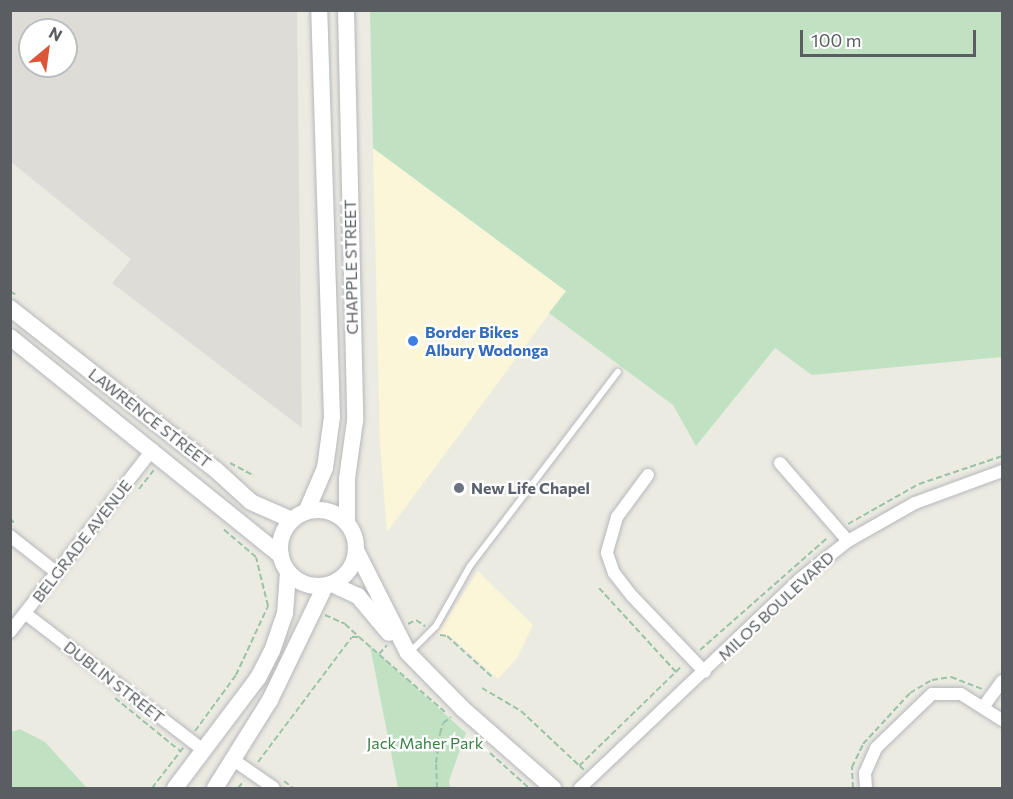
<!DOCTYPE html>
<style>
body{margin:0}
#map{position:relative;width:1013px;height:799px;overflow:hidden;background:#ecebe2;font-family:Commissioner,sans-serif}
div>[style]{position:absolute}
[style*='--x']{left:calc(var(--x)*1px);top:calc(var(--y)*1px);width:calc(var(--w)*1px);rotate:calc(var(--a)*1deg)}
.commercial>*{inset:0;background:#fbf6d8}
.industrial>*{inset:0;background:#dedcd6}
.green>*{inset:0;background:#c0e2c3}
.path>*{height:2px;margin-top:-1px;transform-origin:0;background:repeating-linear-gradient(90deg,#9ac2a9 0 6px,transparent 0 9px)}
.roads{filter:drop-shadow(0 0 2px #b5b7bc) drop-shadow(0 0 2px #b5b7bc)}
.lane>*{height:6px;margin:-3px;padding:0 3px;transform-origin:3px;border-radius:3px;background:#fff}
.street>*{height:12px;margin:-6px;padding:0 6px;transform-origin:6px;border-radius:6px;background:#fff}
.secondary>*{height:16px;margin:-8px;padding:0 8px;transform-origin:8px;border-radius:8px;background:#fff}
.secondary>.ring{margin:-8px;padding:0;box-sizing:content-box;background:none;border:16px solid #fff;border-radius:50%}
.dots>*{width:16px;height:16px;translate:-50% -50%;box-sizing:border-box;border:3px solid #fff;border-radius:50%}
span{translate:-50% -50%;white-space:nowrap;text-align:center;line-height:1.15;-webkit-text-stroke:4.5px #fff;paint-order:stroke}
.street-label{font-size:16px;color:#5a5d62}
.shop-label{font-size:16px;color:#366cbe;font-weight:700}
.left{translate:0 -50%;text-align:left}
.worship-label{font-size:16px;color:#5b616d;font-weight:700}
.park-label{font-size:16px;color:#3b8045}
.frame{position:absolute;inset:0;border:12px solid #5a5d62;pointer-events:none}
.north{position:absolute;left:18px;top:18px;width:60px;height:60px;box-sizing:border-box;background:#fff;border:2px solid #bdbec0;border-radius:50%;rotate:29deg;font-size:16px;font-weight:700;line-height:24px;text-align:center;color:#5a5d62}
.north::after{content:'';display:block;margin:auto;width:21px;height:27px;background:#db5539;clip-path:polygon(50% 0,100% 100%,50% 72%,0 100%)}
.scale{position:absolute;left:800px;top:30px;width:176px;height:27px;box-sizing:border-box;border:3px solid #5a5d62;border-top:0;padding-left:8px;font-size:18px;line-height:21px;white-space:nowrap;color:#5a5d62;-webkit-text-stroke:4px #fff;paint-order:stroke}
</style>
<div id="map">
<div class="commercial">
<i style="clip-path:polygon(373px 148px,566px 291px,387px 532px,380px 444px)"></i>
<i style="clip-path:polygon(478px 571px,533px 625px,517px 658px,498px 679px,449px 635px,446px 639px,438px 632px)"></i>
</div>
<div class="industrial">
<i style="clip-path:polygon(evenodd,10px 11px,297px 11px,302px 428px,112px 283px,131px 259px,11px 162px,10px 11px,30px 30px,66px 30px,66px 66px,30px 66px,30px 30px)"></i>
</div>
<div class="green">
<i style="clip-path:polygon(370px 11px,1002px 11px,1002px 357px,812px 375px,775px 348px,696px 446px,673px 405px,549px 313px,566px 291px,373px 148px)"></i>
<i style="clip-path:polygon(370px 646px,466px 733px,449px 781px,450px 788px,398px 788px)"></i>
<i style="clip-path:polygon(20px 729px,45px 742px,87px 788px,11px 788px,11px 732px)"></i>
</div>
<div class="path">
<i style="--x:10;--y:291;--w:7;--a:34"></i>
<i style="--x:230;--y:463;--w:27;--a:28"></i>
<i style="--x:139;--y:489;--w:24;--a:-52"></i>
<i style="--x:10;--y:518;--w:8;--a:50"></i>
<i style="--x:848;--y:524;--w:81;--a:-29.4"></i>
<i style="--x:919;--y:484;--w:88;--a:-18.6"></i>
<i style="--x:599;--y:588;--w:114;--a:47.5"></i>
<i style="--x:325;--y:615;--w:22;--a:24"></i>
<i style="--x:345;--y:624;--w:19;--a:43"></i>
<i style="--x:408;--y:624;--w:9;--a:-27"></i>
<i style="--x:416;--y:620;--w:11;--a:34"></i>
<i style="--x:440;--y:635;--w:7;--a:8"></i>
<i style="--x:447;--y:636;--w:61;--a:42.3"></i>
<i style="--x:700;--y:650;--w:171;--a:-41.4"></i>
<i style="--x:379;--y:654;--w:12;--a:-48"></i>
<i style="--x:482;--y:688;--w:45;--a:30.5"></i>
<i style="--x:521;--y:711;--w:86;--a:43.1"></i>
<i style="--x:115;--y:698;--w:84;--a:39.2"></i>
<i style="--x:195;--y:731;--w:69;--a:-53.8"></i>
<i style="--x:236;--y:675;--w:76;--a:-65.1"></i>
<i style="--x:268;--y:606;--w:50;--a:-103.8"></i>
<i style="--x:256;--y:557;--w:45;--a:-139.5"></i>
<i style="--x:490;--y:753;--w:52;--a:41.9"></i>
<i style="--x:258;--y:762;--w:156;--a:-53.1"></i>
<i style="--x:352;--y:637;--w:7;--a:0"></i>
<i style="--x:359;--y:637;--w:116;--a:41.1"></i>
<i style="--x:579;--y:766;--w:144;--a:-44.2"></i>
<i style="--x:284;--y:781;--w:11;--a:38"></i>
<i style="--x:152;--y:788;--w:51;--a:-52.2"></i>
<i style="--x:238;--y:788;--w:9;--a:-49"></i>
<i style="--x:239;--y:788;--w:8;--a:0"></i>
<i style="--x:437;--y:788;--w:25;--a:-92"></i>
<i style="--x:436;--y:763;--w:29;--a:-82"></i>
<i style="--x:440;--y:734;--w:11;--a:-75"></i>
<i style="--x:443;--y:723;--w:10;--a:-37"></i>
<i style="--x:853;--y:788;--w:21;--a:-93"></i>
<i style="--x:852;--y:767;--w:25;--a:-64"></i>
<i style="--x:863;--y:744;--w:69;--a:-47.3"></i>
<i style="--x:910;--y:693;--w:26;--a:-31"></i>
<i style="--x:932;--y:680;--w:19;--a:-9"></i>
<i style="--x:951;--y:677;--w:33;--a:21"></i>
</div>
<div class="roads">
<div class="lane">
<i style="--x:409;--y:653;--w:38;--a:-45"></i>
<i style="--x:436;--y:626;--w:69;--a:-60.5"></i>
<i style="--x:470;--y:566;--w:244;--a:-52.7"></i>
</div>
<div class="street">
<i style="--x:780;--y:463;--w:103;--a:48.9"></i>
<i style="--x:648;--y:475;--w:52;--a:126.4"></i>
<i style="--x:617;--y:517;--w:37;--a:106"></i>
<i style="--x:607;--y:553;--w:21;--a:71"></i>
<i style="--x:614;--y:573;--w:29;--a:52"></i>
<i style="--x:632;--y:596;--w:105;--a:46.2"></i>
<i style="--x:10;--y:536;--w:60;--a:38.2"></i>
<i style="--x:26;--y:614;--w:223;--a:37.5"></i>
<i style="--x:10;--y:632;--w:232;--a:-52"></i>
<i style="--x:984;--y:706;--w:31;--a:-54"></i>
<i style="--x:235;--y:761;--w:47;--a:34.7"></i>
<i style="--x:580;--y:788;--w:303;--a:-43.5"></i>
<i style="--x:800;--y:579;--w:61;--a:-38.4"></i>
<i style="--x:848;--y:541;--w:77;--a:-29.6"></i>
<i style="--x:915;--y:503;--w:93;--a:-20.2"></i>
<i style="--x:866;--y:788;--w:15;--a:-94"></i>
<i style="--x:865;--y:773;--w:27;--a:-66"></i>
<i style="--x:876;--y:748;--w:78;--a:-44"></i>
<i style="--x:932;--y:694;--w:29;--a:0"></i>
<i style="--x:961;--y:694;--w:49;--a:32.4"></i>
</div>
<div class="secondary">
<i style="--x:346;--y:10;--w:411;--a:88.7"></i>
<i style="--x:355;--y:421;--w:59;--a:97.9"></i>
<i style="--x:347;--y:479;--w:44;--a:90"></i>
<i style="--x:10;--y:308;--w:262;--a:38.2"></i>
<i style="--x:216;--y:470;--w:47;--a:42.4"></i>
<i style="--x:251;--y:502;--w:45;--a:23.7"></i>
<i style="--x:10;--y:337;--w:348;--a:38.9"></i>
<i class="ring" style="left:280px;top:510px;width:60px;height:60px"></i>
<i style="--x:307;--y:510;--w:46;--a:-66.8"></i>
<i style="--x:325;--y:468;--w:51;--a:-82.2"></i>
<i style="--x:332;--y:417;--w:407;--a:-91.8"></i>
<i style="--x:357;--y:552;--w:113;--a:63.2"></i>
<i style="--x:408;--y:653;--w:78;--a:45.5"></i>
<i style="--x:463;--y:709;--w:120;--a:41.3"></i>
<i style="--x:332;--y:584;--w:29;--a:25"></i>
<i style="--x:358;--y:596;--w:48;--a:50"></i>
<i style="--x:175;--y:788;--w:138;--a:-53"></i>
<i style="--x:258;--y:678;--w:30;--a:-63"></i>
<i style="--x:272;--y:651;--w:39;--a:-71"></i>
<i style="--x:285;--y:614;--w:42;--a:-85.9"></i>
<i style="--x:215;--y:788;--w:104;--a:-58"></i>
<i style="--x:270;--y:700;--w:127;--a:-64.2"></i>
</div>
</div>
<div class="dots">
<i style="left:413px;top:341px;background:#3f7fe0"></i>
<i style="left:459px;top:488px;background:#6b7280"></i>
</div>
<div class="street-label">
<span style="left:351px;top:267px;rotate:-91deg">CHAPPLE STREET</span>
<span style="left:150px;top:418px;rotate:38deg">LAWRENCE STREET</span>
<span style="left:82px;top:541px;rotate:-52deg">BELGRADE AVENUE</span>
<span style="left:776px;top:606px;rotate:-43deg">MILOS BOULEVARD</span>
<span style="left:114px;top:682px;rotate:38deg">DUBLIN STREET</span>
</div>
<div class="shop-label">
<span class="left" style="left:425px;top:341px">Border Bikes<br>Albury Wodonga</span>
</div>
<div class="worship-label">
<span class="left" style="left:471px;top:488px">New Life Chapel</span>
</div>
<div class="park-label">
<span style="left:425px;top:743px">Jack Maher Park</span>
</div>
<div class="frame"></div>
<div class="north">N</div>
<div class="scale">100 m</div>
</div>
